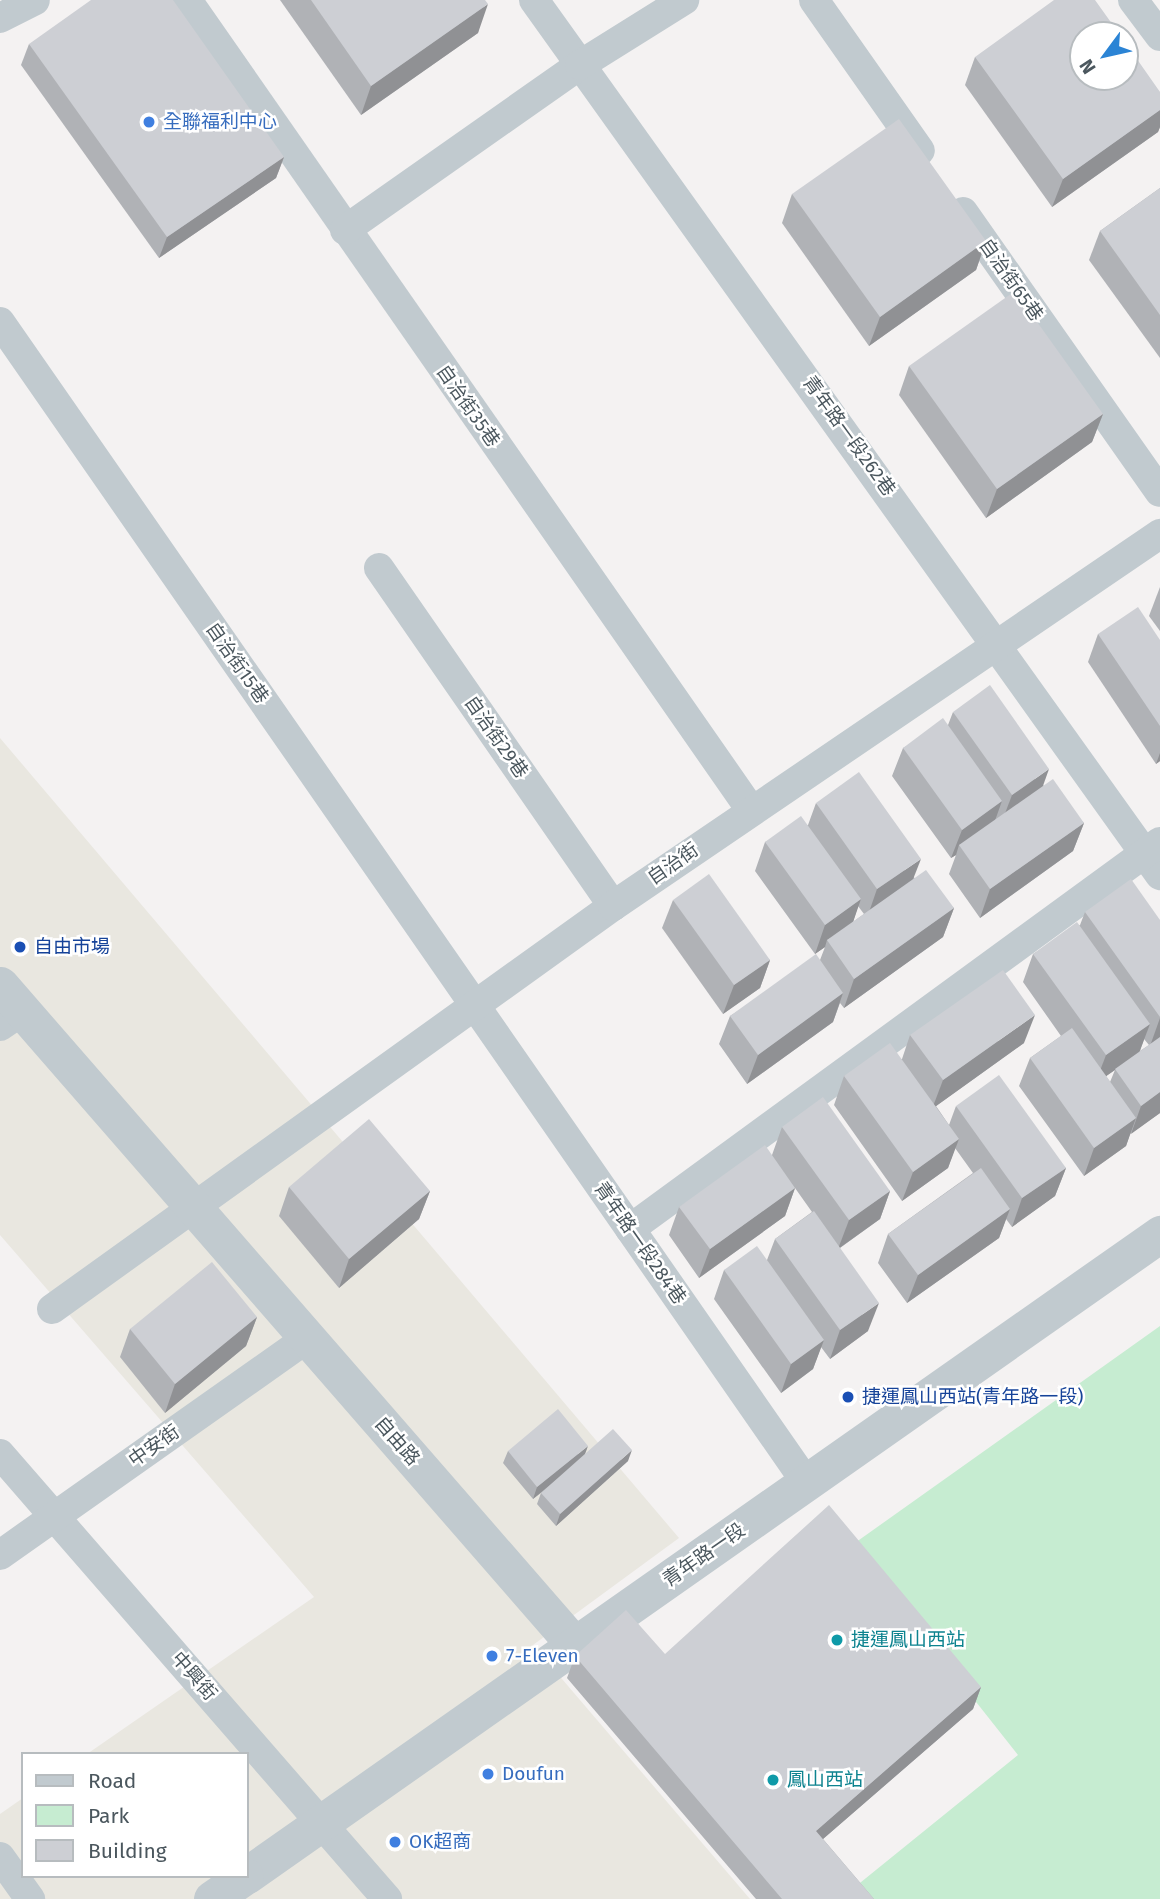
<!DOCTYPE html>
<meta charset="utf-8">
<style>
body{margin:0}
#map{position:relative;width:1160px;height:1899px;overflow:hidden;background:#f4f2f2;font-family:"Fira Sans","Noto Sans TC",sans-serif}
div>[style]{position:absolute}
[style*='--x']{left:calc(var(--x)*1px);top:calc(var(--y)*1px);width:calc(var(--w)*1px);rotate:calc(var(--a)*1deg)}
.commercial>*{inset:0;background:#e9e7e0}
.green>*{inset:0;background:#c6ecd1}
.minor>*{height:30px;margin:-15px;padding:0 15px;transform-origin:15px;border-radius:15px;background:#c1cacf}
.tertiary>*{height:37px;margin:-18.5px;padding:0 18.5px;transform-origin:18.5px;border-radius:18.5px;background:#c1cacf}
.wall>*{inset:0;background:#b0b2b6}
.shaded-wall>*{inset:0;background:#909194}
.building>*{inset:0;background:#cdcfd4}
.dots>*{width:19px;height:19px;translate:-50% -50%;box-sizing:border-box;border:4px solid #fff;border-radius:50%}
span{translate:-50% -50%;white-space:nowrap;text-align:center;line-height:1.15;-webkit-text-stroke:5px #fff;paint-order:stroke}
.shop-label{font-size:19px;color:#366cbe}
.left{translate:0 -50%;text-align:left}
.street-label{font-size:19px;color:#4b575e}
.transit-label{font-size:19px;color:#164399}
.culture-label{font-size:19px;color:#0d838f}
.legend{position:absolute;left:21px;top:1752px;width:228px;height:126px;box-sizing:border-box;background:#fff;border:2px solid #b7bcbf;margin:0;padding:9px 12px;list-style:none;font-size:21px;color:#4b575e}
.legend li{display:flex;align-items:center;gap:14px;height:35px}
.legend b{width:35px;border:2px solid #b7bcbf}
.north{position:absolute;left:1069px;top:21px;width:70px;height:70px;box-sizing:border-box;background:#fff;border:2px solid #b7bcbf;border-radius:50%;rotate:237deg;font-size:19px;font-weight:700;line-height:28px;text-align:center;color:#4b575e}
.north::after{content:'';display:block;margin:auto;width:24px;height:32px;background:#2b84d5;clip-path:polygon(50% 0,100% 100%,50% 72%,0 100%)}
</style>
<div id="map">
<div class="commercial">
<i style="clip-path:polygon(0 738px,679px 1538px,533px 1645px,750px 1899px,0 1899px,0 1814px,23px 1798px,23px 1876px,247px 1876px,247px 1754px,87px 1754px,314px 1597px,0 1235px)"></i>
</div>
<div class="green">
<i style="clip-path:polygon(1160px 1326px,1160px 1899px,857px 1899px,850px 1891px,1018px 1755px,852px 1545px)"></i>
</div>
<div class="minor">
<i style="--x:187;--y:0;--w:987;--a:55.15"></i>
<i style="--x:534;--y:0;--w:1076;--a:54.42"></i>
<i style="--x:814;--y:0;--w:184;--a:54.9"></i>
<i style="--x:1133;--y:0;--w:45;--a:53.1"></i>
<i style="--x:0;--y:18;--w:39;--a:-27"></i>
<i style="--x:963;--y:212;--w:342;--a:54.9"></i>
<i style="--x:345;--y:230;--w:287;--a:-35.1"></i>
<i style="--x:580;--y:65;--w:123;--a:-32"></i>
<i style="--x:0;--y:322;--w:1413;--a:55.21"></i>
<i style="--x:379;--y:568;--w:411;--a:55.3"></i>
<i style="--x:0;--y:1026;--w:27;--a:-34"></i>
<i style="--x:630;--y:1229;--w:656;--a:-36.14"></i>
<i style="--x:52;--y:1309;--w:691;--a:-35.69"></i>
<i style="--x:613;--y:906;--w:662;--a:-34.22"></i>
<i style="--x:0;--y:1454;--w:590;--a:48.99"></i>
<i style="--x:0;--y:1555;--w:378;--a:-35.2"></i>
<i style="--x:0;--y:1857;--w:52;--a:54.5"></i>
</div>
<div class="tertiary">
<i style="--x:0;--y:985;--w:933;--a:48.95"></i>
<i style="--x:247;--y:1875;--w:1116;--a:-35.07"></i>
<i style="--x:212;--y:1899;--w:40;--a:-34.9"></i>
</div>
<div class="wall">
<i style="clip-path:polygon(280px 0,485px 0,478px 33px,361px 115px)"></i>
<i style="clip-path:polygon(29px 44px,284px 157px,276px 178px,159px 258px,21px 65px)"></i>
<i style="clip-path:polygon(975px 57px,1160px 92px,1160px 127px,1158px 132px,1052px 207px,965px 85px)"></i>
<i style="clip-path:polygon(1160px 188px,1160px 358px,1089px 260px,1100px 231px)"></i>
<i style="clip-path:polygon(792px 194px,986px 241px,976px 270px,869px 346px,782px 223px)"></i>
<i style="clip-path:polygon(909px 366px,1103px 414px,1092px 442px,986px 518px,899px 395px)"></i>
<i style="clip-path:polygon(1160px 587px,1160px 631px,1149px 616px)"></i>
<i style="clip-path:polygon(1098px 634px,1160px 640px,1160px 761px,1156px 764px,1088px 662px)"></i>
<i style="clip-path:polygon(953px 712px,1043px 785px,1084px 823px,1073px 851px,980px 918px,949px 874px,956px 855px,951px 858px,892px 776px,903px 748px,948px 725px)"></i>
<i style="clip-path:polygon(evenodd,816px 803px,954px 908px,943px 937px,844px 1008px,840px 1003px,833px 1022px,747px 1084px,719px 1044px,730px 1016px,820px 960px,825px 947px,815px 954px,755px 871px,765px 842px,808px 825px,816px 803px,858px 906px,864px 914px,853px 922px,858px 906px)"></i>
<i style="clip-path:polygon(673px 900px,770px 960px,760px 988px,723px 1014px,662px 928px)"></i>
<i style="clip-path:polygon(evenodd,1085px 912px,1160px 920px,1160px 1113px,1130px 1134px,1126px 1146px,1084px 1176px,1019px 1086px,1030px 1058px,1061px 1036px,1023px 982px,1033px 954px,1080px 925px,1085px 912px,1144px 1039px,1149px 1045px,1140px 1051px,1144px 1039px,1085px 912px,1115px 1070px,1110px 1082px,1106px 1076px,1115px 1070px)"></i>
<i style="clip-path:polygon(910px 1035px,1024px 1043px,936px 1106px,949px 1125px,956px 1106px,1066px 1168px,1055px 1196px,1012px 1227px,1006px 1219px,999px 1238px,907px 1303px,878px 1263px,888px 1234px,973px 1173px,955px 1148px,948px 1168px,902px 1201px,834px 1105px,844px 1076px,902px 1059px)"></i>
<i style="clip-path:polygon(782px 1127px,890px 1191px,880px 1219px,840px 1248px,868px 1331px,830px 1359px,821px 1347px,813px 1369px,781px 1393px,714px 1299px,724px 1270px,767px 1260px,775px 1239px,812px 1212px,795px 1188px,785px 1216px,699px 1278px,669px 1235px,679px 1207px,772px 1155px)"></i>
<i style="clip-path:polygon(289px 1187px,430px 1191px,419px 1219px,339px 1288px,279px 1216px)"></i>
<i style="clip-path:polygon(257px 1317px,246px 1346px,165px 1413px,120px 1357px,130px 1329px)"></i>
<i style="clip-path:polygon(508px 1451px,585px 1454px,628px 1461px,556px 1526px,537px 1504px,541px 1493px,546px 1489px,533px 1499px,503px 1463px)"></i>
<i style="clip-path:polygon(665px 1654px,981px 1687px,973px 1709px,823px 1839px,874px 1899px,756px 1899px,567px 1678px,575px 1656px)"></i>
</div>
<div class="shaded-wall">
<i style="clip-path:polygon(488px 4px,478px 33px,361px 115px,371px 86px)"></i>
<i style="clip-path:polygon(1160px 110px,1160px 127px,1158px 132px,1052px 207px,1063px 179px)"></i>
<i style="clip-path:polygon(284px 157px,276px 178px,159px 258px,167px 237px)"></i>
<i style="clip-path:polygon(986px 241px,976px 270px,869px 346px,880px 317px)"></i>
<i style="clip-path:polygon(1103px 414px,1092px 442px,986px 518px,997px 489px)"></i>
<i style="clip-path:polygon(1160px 753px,1160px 761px,1156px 764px)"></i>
<i style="clip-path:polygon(1049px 769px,1039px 797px,1001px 824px,1012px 795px)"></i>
<i style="clip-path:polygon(1002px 801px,992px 829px,959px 845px,956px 855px,951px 858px,962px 830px)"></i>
<i style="clip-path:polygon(1084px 823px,1073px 851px,980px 918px,990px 889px)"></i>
<i style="clip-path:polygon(921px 859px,910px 887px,867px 918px,877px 889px)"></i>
<i style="clip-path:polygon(861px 899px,851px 928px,827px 940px,825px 947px,815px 954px,825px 925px)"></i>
<i style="clip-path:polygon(954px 908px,943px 937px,844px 1008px,854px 979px)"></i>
<i style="clip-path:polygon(770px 960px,760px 988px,723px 1014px,734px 985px)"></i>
<i style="clip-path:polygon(843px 993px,833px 1022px,747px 1084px,758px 1055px)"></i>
<i style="clip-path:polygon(1035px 1015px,1024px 1043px,932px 1109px,943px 1080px)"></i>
<i style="clip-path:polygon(1160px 1018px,1160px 1039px,1150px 1046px)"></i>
<i style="clip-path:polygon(1150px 1024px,1139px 1053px,1095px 1084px,1106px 1055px)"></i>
<i style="clip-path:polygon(1160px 1092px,1160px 1113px,1131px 1134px,1141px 1106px)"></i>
<i style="clip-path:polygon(1136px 1118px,1126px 1146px,1084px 1176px,1094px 1148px)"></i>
<i style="clip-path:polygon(959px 1139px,948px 1168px,902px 1201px,913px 1172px)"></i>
<i style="clip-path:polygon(1066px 1168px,1055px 1196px,1012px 1227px,1022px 1198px)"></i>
<i style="clip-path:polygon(795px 1188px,785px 1216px,699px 1278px,710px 1249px)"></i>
<i style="clip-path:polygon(430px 1191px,419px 1219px,339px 1288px,349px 1259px)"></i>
<i style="clip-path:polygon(890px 1191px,880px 1219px,838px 1249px,849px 1220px)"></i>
<i style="clip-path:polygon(1010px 1209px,999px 1238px,907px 1303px,918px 1275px)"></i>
<i style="clip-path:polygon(879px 1303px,868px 1331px,830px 1359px,840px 1330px)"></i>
<i style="clip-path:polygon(257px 1317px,246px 1346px,165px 1413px,175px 1384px)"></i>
<i style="clip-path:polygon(824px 1340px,813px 1369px,781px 1393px,791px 1364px)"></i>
<i style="clip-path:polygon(588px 1446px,584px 1457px,533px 1499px,537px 1487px)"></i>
<i style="clip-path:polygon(632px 1450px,628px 1461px,556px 1526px,560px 1514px)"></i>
<i style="clip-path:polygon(981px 1687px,973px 1709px,808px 1852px,816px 1831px)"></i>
</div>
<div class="building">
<i style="clip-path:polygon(91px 0,173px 0,284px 157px,167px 237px,29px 44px)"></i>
<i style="clip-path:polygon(311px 0,485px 0,488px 4px,371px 86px)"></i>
<i style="clip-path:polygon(1054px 0,1095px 0,1120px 35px,1083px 35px,1083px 77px,1125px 77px,1125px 42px,1160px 92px,1160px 110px,1063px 179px,975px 57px)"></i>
<i style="clip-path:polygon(899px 119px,986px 241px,880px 317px,792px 194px)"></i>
<i style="clip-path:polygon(1160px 188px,1160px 315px,1100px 231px)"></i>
<i style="clip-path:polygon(1015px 291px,1103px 414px,997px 489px,909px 366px)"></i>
<i style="clip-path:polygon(1138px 607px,1160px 640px,1160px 726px,1098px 634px)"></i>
<i style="clip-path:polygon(990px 685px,1049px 769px,1012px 795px,953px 712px)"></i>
<i style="clip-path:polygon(943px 718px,1002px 801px,962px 830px,903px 748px)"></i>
<i style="clip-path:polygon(859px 772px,921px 859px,877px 889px,816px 803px)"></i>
<i style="clip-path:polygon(1053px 779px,1084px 823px,990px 889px,959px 845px)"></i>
<i style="clip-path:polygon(801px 816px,861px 899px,825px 925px,765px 842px)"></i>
<i style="clip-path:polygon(926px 870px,954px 908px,854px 979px,827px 940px)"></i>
<i style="clip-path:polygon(709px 874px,770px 960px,734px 985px,673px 900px)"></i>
<i style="clip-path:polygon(1131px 879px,1160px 920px,1160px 1017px,1085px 912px)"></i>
<i style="clip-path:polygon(1077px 922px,1150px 1024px,1106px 1055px,1033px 954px)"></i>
<i style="clip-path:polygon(816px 954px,843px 993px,758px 1055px,730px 1016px)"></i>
<i style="clip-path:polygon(1003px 970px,1035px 1015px,943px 1080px,910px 1035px)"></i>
<i style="clip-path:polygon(1072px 1028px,1136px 1118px,1094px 1148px,1030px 1058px)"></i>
<i style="clip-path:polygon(1160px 1037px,1160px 1092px,1141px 1106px,1115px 1069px)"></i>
<i style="clip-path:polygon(890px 1043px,959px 1139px,913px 1172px,844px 1076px)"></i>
<i style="clip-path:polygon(999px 1075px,1066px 1168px,1022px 1198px,956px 1106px)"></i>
<i style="clip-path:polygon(823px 1097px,890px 1191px,849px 1220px,782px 1127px)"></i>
<i style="clip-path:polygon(369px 1119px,430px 1191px,349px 1259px,289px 1187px)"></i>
<i style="clip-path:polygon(765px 1145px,795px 1188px,710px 1249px,679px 1207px)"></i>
<i style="clip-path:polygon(981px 1168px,1010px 1209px,918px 1275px,888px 1234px)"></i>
<i style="clip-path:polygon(814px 1211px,879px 1303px,840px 1330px,775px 1239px)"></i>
<i style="clip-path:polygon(757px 1246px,824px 1340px,791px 1364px,724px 1270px)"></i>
<i style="clip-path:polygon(212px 1262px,257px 1317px,175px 1384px,130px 1329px)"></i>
<i style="clip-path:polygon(558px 1409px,588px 1446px,537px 1487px,508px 1451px)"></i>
<i style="clip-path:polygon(613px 1429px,632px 1450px,560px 1514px,541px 1493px)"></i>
<i style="clip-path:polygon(829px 1505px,981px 1687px,816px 1831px,874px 1899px,782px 1899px,575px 1656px,626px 1610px,665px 1654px)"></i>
</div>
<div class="dots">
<i style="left:149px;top:122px;background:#3f7fe0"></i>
<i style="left:20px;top:947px;background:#1a4fb4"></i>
<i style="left:848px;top:1397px;background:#1a4fb4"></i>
<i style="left:837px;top:1640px;background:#0f9aa8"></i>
<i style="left:492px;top:1656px;background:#3f7fe0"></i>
<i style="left:488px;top:1774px;background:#3f7fe0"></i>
<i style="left:773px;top:1780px;background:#0f9aa8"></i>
<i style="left:395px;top:1842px;background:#3f7fe0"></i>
</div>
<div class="shop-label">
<span class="left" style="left:163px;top:122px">全聯福利中心</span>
<span class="left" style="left:506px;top:1656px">7-Eleven</span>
<span class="left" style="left:502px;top:1774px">Doufun</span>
<span class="left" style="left:409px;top:1842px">OK超商</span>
</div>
<div class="street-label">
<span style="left:1011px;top:280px;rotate:55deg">自治街65巷</span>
<span style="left:468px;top:406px;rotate:55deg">自治街35巷</span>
<span style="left:849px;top:436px;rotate:54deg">青年路一段262巷</span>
<span style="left:237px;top:663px;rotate:55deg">自治街15巷</span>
<span style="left:496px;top:737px;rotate:55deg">自治街29巷</span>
<span style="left:673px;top:864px;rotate:-35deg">自治街</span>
<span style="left:640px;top:1243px;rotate:55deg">青年路一段284巷</span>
<span style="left:397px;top:1441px;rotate:49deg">自由路</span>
<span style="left:154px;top:1446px;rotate:-35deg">中安街</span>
<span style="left:704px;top:1555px;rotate:-35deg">青年路一段</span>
<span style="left:194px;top:1676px;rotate:49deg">中興街</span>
</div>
<div class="transit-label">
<span class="left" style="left:34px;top:947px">自由市場</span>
<span class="left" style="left:862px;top:1397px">捷運鳳山西站(青年路一段)</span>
</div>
<div class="culture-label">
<span class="left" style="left:851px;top:1640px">捷運鳳山西站</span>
<span class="left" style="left:787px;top:1780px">鳳山西站</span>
</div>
<ul class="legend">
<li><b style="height:9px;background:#c1cacf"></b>Road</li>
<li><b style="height:19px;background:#c6ecd1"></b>Park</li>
<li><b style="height:19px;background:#cdcfd4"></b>Building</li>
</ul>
<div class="north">N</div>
</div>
